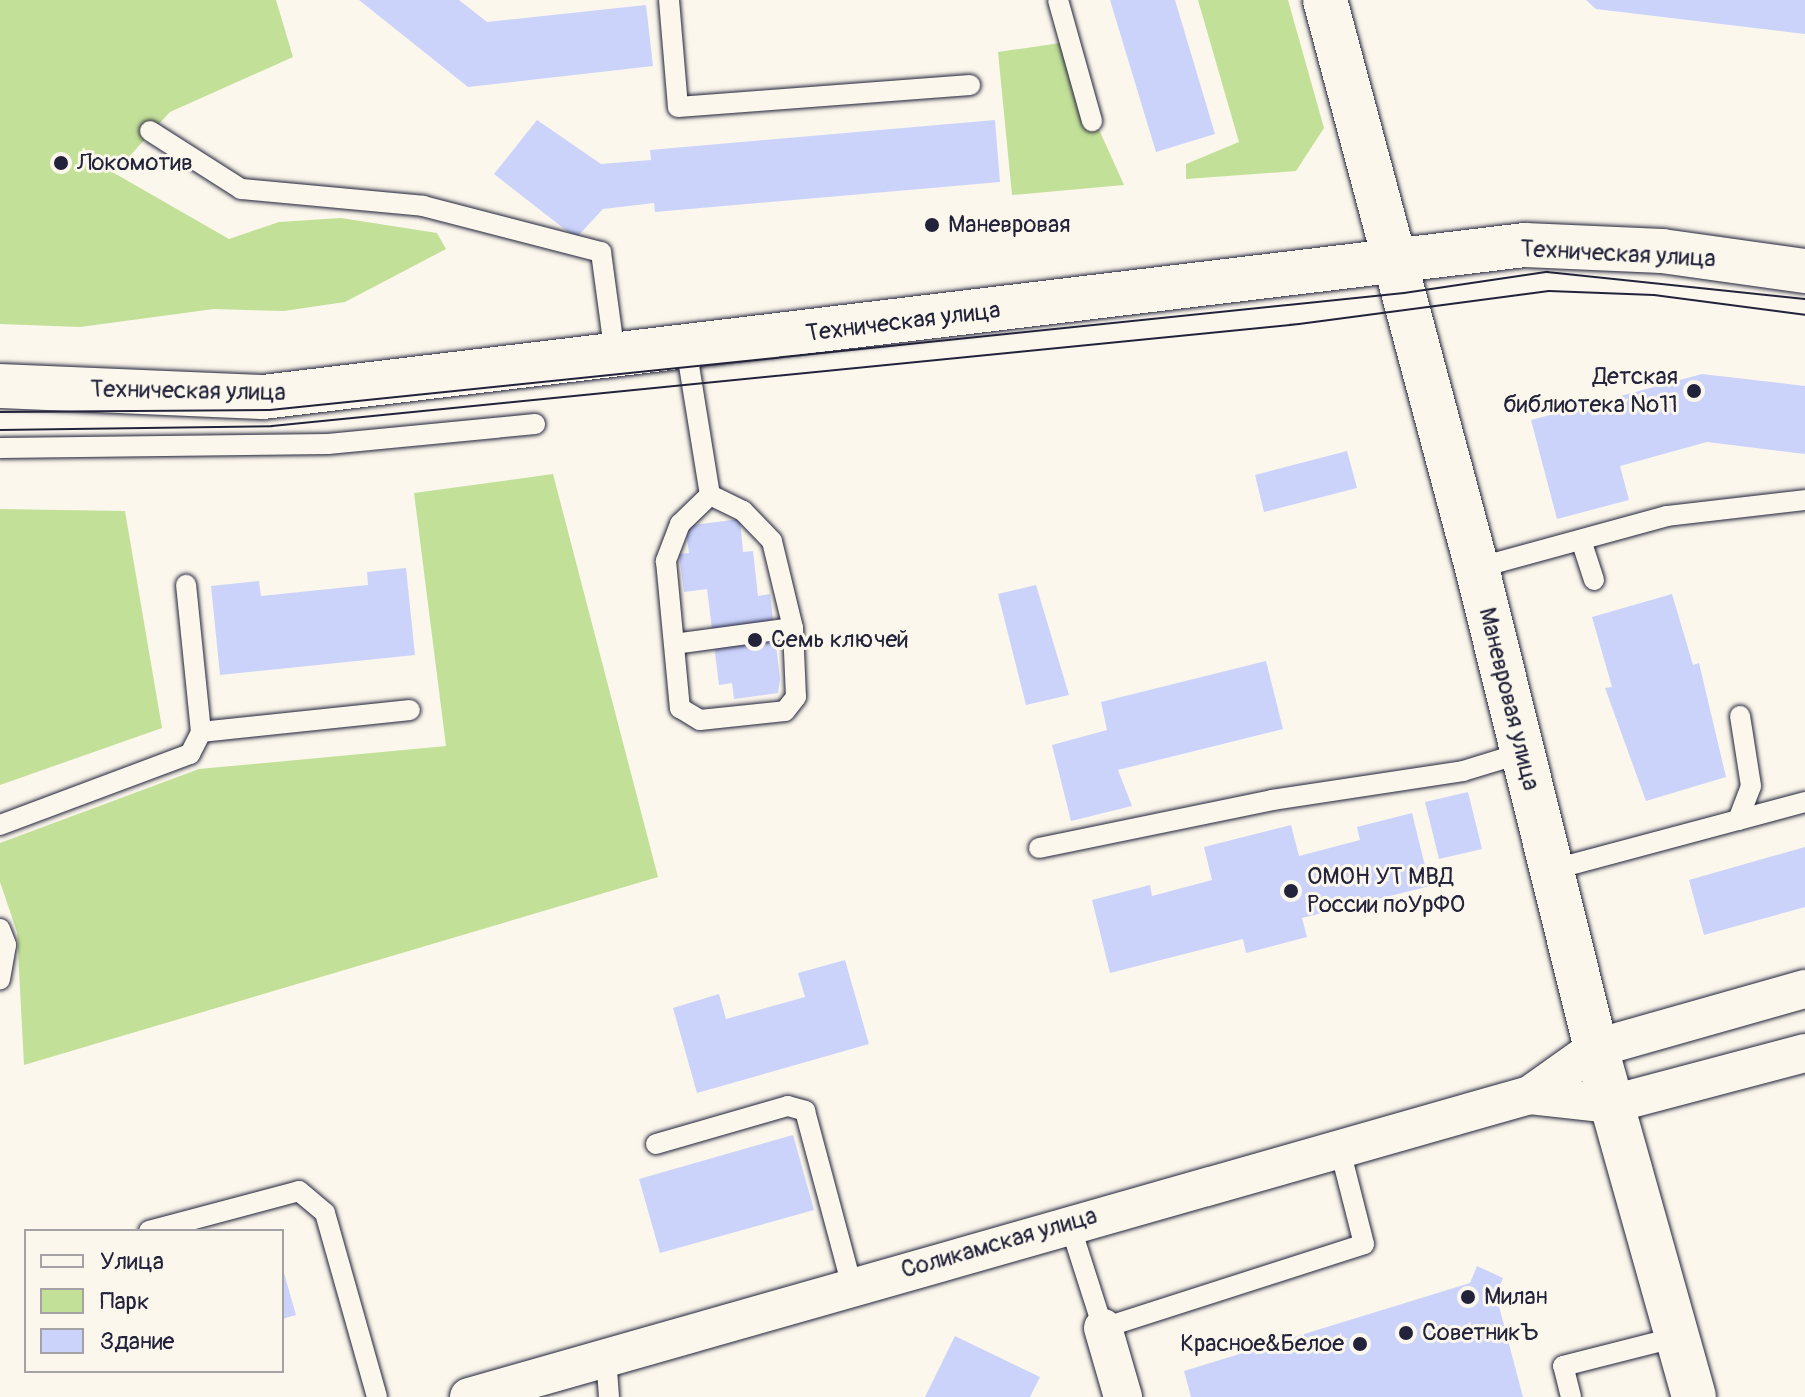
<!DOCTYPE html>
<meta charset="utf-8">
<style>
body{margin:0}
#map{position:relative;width:1805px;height:1397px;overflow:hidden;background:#fbf7ec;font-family:Pangolin,sans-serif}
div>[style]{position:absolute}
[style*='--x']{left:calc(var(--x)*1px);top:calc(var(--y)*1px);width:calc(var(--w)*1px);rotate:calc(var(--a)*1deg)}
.green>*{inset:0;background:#c3e098}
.building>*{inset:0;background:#cbd3fb}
.roads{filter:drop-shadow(0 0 2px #22223b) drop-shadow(0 0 2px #22223b)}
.service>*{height:20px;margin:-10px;padding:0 10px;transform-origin:10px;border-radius:10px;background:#fbf7ec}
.minor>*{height:38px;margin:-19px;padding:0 19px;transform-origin:19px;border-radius:19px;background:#fbf7ec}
.tertiary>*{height:44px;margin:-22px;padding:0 22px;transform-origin:22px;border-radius:22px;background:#fbf7ec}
.secondary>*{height:44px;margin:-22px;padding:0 22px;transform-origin:22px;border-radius:22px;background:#fbf7ec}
.tram>*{height:2px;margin:-1px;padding:0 1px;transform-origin:1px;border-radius:1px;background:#22223b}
.dots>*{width:22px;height:22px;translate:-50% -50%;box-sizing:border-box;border:4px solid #fbf7ec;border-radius:50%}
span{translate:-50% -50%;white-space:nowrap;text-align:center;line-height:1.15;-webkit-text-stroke:6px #fbf7ec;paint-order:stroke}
.poi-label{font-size:24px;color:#22223b}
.left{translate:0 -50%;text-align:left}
.right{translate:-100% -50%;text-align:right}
.street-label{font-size:24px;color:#22223b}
.legend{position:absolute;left:24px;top:1229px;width:260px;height:144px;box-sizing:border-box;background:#fbf7ec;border:2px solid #a4a2a5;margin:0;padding:10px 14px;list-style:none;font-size:24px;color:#22223b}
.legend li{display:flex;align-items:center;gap:16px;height:40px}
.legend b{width:40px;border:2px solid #a4a2a5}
</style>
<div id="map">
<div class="green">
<i style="clip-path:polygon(0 0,276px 0,293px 57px,170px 112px,114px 173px,229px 239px,279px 222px,341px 218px,437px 233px,446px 249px,345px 302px,284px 311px,214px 309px,80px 327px,0 324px)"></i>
<i style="clip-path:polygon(1198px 0,1288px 0,1324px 128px,1296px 171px,1186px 179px,1186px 164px,1239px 142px)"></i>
<i style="clip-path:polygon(1060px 43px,1124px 185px,1012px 195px,998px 52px)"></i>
<i style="clip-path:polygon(553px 474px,658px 877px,24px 1065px,17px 932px,0 882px,0 843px,199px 769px,446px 746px,414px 493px)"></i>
<i style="clip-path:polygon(0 509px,125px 511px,162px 728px,0 785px)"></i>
</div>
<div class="building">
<i style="clip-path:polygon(359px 0,459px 0,487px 22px,646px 5px,653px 66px,468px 87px)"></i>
<i style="clip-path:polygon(1110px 0,1175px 0,1215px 134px,1156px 152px)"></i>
<i style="clip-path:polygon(1586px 0,1805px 0,1805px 34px,1596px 9px)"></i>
<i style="clip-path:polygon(537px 120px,601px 164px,651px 160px,650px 150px,995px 120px,1000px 182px,655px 212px,654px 203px,603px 209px,576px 238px,494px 174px)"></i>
<i style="clip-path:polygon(1702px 374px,1805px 386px,1805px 454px,1707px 442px,1620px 466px,1629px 500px,1557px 519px,1531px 420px)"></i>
<i style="clip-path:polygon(1347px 451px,1357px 488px,1264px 512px,1255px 475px)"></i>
<i style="clip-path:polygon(740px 519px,743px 552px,753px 551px,758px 596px,770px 594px,780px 679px,778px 693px,734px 699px,732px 683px,719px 685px,707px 589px,684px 592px,679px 554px,689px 553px,685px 526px)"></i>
<i style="clip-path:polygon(406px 568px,415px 655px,220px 675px,211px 586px,259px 581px,261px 596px,368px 585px,367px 572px)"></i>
<i style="clip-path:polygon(1036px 585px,1069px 695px,1026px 705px,998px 594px)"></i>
<i style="clip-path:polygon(1672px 594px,1693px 665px,1699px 663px,1726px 777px,1646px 801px,1605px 688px,1612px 687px,1592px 617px)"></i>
<i style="clip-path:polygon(1266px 661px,1283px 729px,1118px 770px,1132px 806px,1071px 821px,1052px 745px,1107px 730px,1101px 702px)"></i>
<i style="clip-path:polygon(1468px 792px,1482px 849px,1439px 859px,1425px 802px)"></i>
<i style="clip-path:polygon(1412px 813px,1430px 886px,1302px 918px,1307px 937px,1246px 953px,1243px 939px,1110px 973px,1092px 900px,1150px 885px,1152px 896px,1212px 880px,1204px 847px,1291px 825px,1299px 856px,1360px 840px,1357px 827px)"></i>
<i style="clip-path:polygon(1805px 847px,1805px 907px,1704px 935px,1689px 880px)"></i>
<i style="clip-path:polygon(845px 960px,869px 1044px,697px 1093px,673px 1008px,719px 994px,726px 1019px,805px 997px,798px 973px)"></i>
<i style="clip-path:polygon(793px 1135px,814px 1210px,660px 1253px,639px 1179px)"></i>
<i style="clip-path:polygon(282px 1266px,296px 1315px,282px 1319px)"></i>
<i style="clip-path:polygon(1477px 1266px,1503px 1278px,1496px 1295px,1523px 1397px,1191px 1397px,1184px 1371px,1470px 1283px)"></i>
<i style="clip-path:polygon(955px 1336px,1040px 1377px,1030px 1397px,925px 1397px)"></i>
</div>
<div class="roads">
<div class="service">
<i style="--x:669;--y:0;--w:107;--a:85.2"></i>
<i style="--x:678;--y:107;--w:293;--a:-4.3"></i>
<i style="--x:1058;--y:0;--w:126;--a:74.3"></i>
<i style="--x:150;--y:131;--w:108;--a:32.5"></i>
<i style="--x:241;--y:189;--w:183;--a:5.3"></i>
<i style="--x:423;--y:206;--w:184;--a:14.5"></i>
<i style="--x:601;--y:252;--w:105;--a:82.3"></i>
<i style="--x:686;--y:347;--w:150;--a:80.8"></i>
<i style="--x:710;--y:495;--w:42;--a:136"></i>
<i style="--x:680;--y:524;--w:40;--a:111"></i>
<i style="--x:666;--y:561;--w:148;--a:84.6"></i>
<i style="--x:680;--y:708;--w:23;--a:31"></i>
<i style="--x:700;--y:720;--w:85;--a:-6"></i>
<i style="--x:785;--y:711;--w:18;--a:-52"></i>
<i style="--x:796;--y:697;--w:69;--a:-92.5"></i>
<i style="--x:793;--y:628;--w:89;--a:-103.6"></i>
<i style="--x:772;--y:541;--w:42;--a:-134"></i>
<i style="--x:743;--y:511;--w:37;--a:-154"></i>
<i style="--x:0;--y:448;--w:328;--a:-0.7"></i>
<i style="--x:328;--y:444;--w:208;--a:-5.5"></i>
<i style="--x:1581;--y:540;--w:42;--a:72"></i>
<i style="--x:1477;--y:568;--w:197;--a:-15.3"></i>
<i style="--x:1667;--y:516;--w:139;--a:-6.6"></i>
<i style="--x:674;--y:644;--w:120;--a:-7.7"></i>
<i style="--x:201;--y:732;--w:210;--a:-6"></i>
<i style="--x:1738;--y:820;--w:69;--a:-15"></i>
<i style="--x:0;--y:825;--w:203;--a:-20.5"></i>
<i style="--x:190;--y:754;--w:25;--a:-63"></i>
<i style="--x:201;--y:732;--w:148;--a:-95.8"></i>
<i style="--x:1039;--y:848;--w:238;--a:-11.6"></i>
<i style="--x:1272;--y:800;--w:193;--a:-8.6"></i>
<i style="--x:1463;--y:771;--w:62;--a:-17"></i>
<i style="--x:1551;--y:870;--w:194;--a:-15"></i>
<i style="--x:1738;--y:820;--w:36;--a:-69"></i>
<i style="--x:1751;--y:786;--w:71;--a:-98.9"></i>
<i style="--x:0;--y:929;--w:17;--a:69"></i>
<i style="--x:6;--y:945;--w:35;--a:100"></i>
<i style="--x:656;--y:1144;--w:137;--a:-16.1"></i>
<i style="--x:788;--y:1106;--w:18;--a:16"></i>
<i style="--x:805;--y:1111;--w:181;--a:75"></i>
<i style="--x:1069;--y:1222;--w:111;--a:72.2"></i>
<i style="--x:1103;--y:1328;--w:274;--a:-17.8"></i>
<i style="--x:1364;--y:1244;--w:97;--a:-104.3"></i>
<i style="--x:149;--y:1231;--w:155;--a:-14.9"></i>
<i style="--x:299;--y:1191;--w:34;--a:40"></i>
<i style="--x:325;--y:1213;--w:191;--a:74.2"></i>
<i style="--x:606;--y:1357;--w:40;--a:85.7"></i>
<i style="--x:1571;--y:1397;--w:32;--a:-104"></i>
<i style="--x:1563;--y:1366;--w:119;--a:-14.2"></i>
</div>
<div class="minor">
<i style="--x:1530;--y:1095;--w:82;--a:6.3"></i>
<i style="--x:1612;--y:1104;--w:200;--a:-14.8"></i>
<i style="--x:1103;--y:1328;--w:72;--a:73.8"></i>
<i style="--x:469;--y:1397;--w:1103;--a:-15.89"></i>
<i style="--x:1530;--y:1095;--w:81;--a:-35.5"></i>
<i style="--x:1596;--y:1048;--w:217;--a:-15.8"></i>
</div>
<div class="tertiary">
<i style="--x:1325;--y:0;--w:588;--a:75.02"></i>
<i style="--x:1477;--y:568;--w:495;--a:76.1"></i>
<i style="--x:1596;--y:1048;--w:362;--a:74.3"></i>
</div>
<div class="secondary">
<i style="--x:0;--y:386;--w:263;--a:2.4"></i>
<i style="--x:263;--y:397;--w:1271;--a:-6.87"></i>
<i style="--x:1525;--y:245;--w:137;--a:2.5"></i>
<i style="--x:1662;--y:251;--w:144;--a:8"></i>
</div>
</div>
<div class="tram">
<i style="--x:0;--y:412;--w:270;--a:-0.4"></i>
<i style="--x:270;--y:410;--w:1140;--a:-5.89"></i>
<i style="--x:1404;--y:293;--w:145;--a:-8.4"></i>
<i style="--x:1547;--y:272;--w:259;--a:6"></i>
<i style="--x:0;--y:430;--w:272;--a:-0.8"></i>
<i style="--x:272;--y:426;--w:1032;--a:-5.67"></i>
<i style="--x:1299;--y:324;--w:252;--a:-7.5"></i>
<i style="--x:1549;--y:291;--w:105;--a:2.2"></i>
<i style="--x:1654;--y:295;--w:152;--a:7.5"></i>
</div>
<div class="dots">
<i style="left:61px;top:163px;background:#22223b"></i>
<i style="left:932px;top:225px;background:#22223b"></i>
<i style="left:1694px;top:391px;background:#22223b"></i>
<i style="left:755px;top:640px;background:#22223b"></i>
<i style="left:1291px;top:891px;background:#22223b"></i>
<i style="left:1468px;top:1297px;background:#22223b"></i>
<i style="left:1406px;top:1333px;background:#22223b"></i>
<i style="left:1360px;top:1344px;background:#22223b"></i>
</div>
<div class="poi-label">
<span class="left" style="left:77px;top:163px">Локомотив</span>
<span class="left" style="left:948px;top:225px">Маневровая</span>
<span class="right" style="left:1678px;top:391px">Детская<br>библиотека №11</span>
<span class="left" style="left:771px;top:640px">Семь ключей</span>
<span class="left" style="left:1307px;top:891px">ОМОН УТ МВД<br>России поУрФО</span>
<span class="left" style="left:1484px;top:1297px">Милан</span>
<span class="left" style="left:1422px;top:1333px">СоветникЪ</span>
<span class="right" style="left:1344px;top:1344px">Красное&amp;Белое</span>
</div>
<div class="street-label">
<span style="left:1618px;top:254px;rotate:3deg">Техническая улица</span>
<span style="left:903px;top:322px;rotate:-7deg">Техническая улица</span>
<span style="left:188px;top:391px;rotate:1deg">Техническая улица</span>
<span style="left:1509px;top:699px;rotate:76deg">Маневровая улица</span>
<span style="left:999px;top:1243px;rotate:-16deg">Соликамская улица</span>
</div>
<ul class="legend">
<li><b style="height:10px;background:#fbf7ec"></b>Улица</li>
<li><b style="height:22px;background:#c3e098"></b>Парк</li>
<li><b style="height:22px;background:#cbd3fb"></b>Здание</li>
</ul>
</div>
